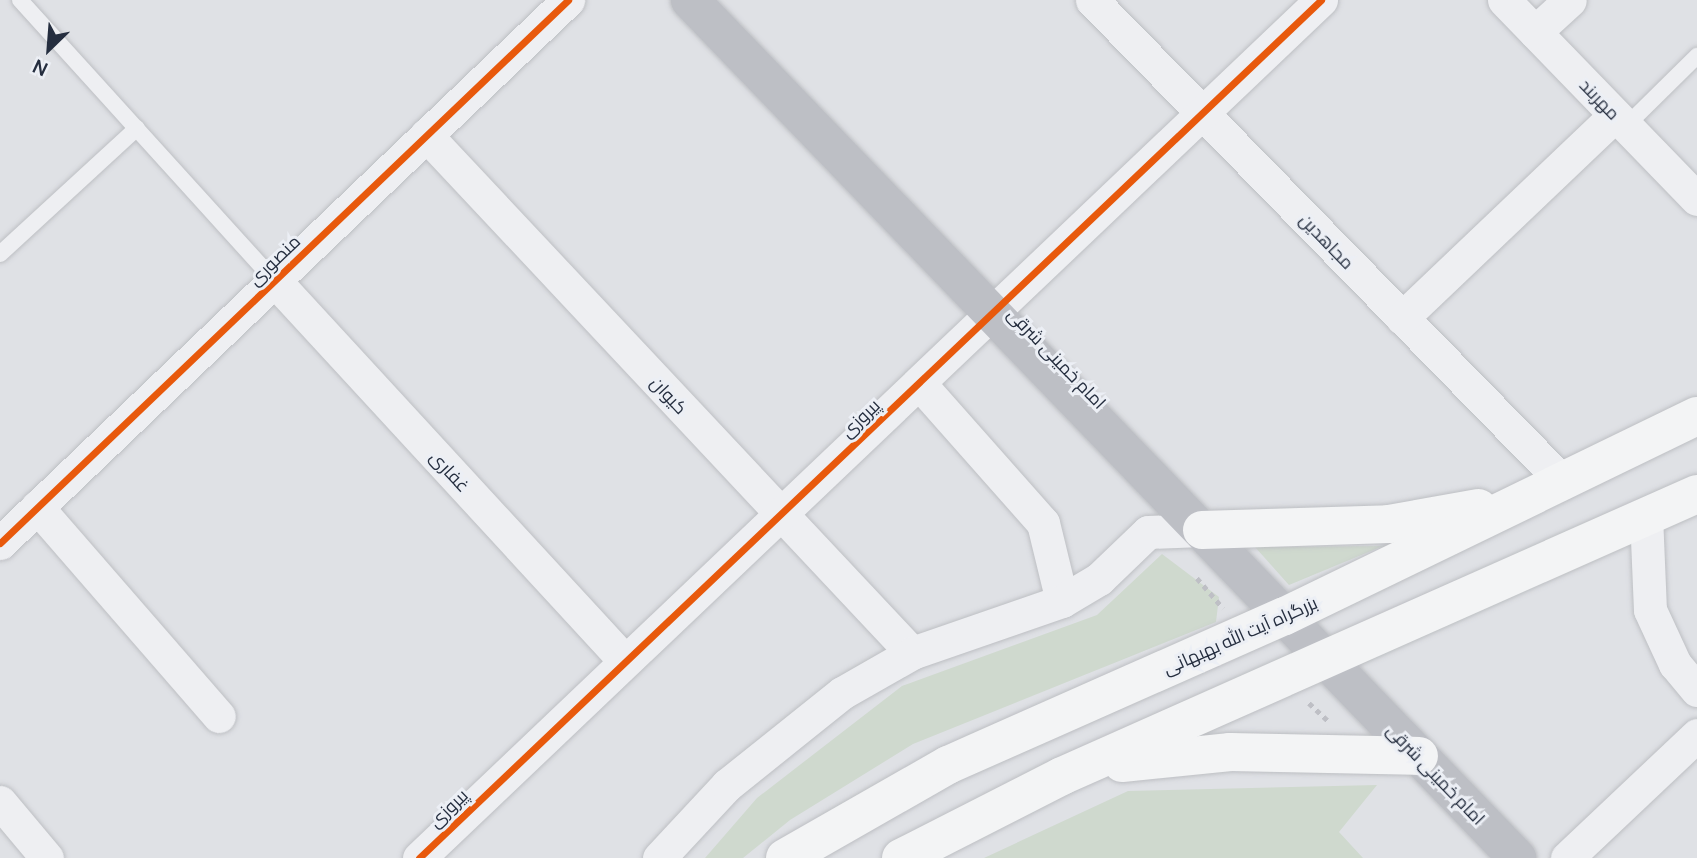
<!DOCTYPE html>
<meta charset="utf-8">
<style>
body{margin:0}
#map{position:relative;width:1697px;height:858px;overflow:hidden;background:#dfe1e5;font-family:Manrope,Cairo,sans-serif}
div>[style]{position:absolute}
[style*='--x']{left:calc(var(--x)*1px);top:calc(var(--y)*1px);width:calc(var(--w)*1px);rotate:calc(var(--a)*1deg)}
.green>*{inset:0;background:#cfd9ce}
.path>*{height:4.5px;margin-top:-2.25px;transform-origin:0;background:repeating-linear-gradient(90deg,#bebfc5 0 5px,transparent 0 10px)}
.roads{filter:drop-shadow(0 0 2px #bdbfc3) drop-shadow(0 0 2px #bdbfc3)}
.lane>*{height:16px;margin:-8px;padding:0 8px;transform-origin:8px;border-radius:8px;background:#eeeff2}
.street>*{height:33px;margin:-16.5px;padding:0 16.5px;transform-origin:16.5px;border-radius:16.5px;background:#eeeff2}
.secondary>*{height:38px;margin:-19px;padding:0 19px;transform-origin:19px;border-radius:19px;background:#bdbfc5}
.highway>*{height:38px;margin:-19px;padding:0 19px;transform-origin:19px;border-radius:19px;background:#f3f4f5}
.cycleway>*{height:7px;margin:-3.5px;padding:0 3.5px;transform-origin:3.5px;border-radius:3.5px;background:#e8590c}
span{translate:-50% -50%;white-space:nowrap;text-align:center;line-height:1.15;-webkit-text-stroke:6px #eceff5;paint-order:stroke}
.street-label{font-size:18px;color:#252e3f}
.north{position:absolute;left:14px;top:14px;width:70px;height:70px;-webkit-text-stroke:5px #eceff5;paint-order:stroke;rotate:205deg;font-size:19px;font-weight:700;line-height:28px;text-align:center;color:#252e3f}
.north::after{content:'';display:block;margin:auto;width:24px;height:32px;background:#252e3f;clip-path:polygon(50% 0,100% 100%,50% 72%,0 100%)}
</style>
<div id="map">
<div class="green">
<i style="clip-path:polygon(1383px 546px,1289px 585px,1255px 547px)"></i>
<i style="clip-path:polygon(1162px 554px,1219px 597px,1216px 622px,913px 744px,790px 820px,743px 858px,705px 858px,757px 798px,902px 686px,1097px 615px)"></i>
<i style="clip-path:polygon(1377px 785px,1339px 832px,1363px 858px,984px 858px,1128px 791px)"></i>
</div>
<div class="path">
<i style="--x:1197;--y:578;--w:40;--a:49"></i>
<i style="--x:1309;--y:703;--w:26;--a:43"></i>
</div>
<div class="roads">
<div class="lane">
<i style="--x:20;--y:0;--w:379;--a:47.8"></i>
<i style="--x:1626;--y:126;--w:100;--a:-44.6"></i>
<i style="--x:0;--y:254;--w:186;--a:-42.6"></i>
</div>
<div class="street">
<i style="--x:1092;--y:0;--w:673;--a:45.66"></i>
<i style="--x:1504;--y:0;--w:277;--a:45.9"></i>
<i style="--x:1535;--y:32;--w:47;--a:-42.4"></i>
<i style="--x:426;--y:135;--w:710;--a:46.83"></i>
<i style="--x:275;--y:281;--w:515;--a:47.36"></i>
<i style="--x:1402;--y:318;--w:294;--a:-43.6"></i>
<i style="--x:919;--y:383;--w:187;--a:48.5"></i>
<i style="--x:1043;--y:523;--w:80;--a:76.3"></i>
<i style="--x:37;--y:507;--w:277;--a:49"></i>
<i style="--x:1646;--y:515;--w:95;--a:87.6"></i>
<i style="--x:1650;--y:610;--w:60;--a:65.2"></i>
<i style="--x:1675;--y:664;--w:34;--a:50"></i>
<i style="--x:0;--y:543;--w:786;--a:-43.71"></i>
<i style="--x:0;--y:802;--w:73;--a:50"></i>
<i style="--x:419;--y:858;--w:1245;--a:-43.57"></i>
<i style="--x:659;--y:858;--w:100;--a:-47"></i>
<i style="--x:727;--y:785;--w:147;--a:-38.7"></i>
<i style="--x:842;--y:693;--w:81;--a:-29.7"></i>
<i style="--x:912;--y:653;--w:159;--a:-19.1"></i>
<i style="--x:1062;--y:601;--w:43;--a:-30.7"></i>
<i style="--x:1099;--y:579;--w:68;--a:-43.8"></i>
<i style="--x:1148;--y:532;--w:54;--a:-2.1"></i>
<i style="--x:1567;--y:858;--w:179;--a:-43.4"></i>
</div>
<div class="secondary">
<i style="--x:690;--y:0;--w:1192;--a:46.05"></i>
</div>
<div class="highway">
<i style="--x:1202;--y:530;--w:187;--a:-1.8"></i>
<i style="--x:1389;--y:524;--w:91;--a:-10.1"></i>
<i style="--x:1122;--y:763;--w:109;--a:-5.8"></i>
<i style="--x:1230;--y:752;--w:189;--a:1.2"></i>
<i style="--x:785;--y:858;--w:188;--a:-29.7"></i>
<i style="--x:948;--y:765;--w:368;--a:-23.9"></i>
<i style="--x:1285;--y:616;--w:458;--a:-25.9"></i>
<i style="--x:901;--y:858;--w:181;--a:-27"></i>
<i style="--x:1062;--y:776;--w:695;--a:-23.95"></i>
</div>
</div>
<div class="cycleway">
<i style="--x:0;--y:543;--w:786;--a:-43.71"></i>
<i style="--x:419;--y:858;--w:1245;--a:-43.57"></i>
</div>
<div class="street-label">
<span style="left:1600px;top:99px;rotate:46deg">مهربند</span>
<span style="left:1327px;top:241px;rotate:46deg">مجاهدین</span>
<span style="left:274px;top:260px;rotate:-44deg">منصوری</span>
<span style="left:1057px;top:358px;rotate:46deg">امام خمینی شرقی</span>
<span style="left:669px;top:395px;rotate:47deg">کیوان</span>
<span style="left:860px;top:418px;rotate:-44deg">پیروزی</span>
<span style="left:450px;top:471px;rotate:47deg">غفاری</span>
<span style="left:1240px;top:635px;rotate:-24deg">بزرگراه آیت الله بهبهانی</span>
<span style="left:1436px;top:774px;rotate:46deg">امام خمینی شرقی</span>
<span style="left:448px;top:808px;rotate:-44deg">پیروزی</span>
</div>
<div class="north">N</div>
</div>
